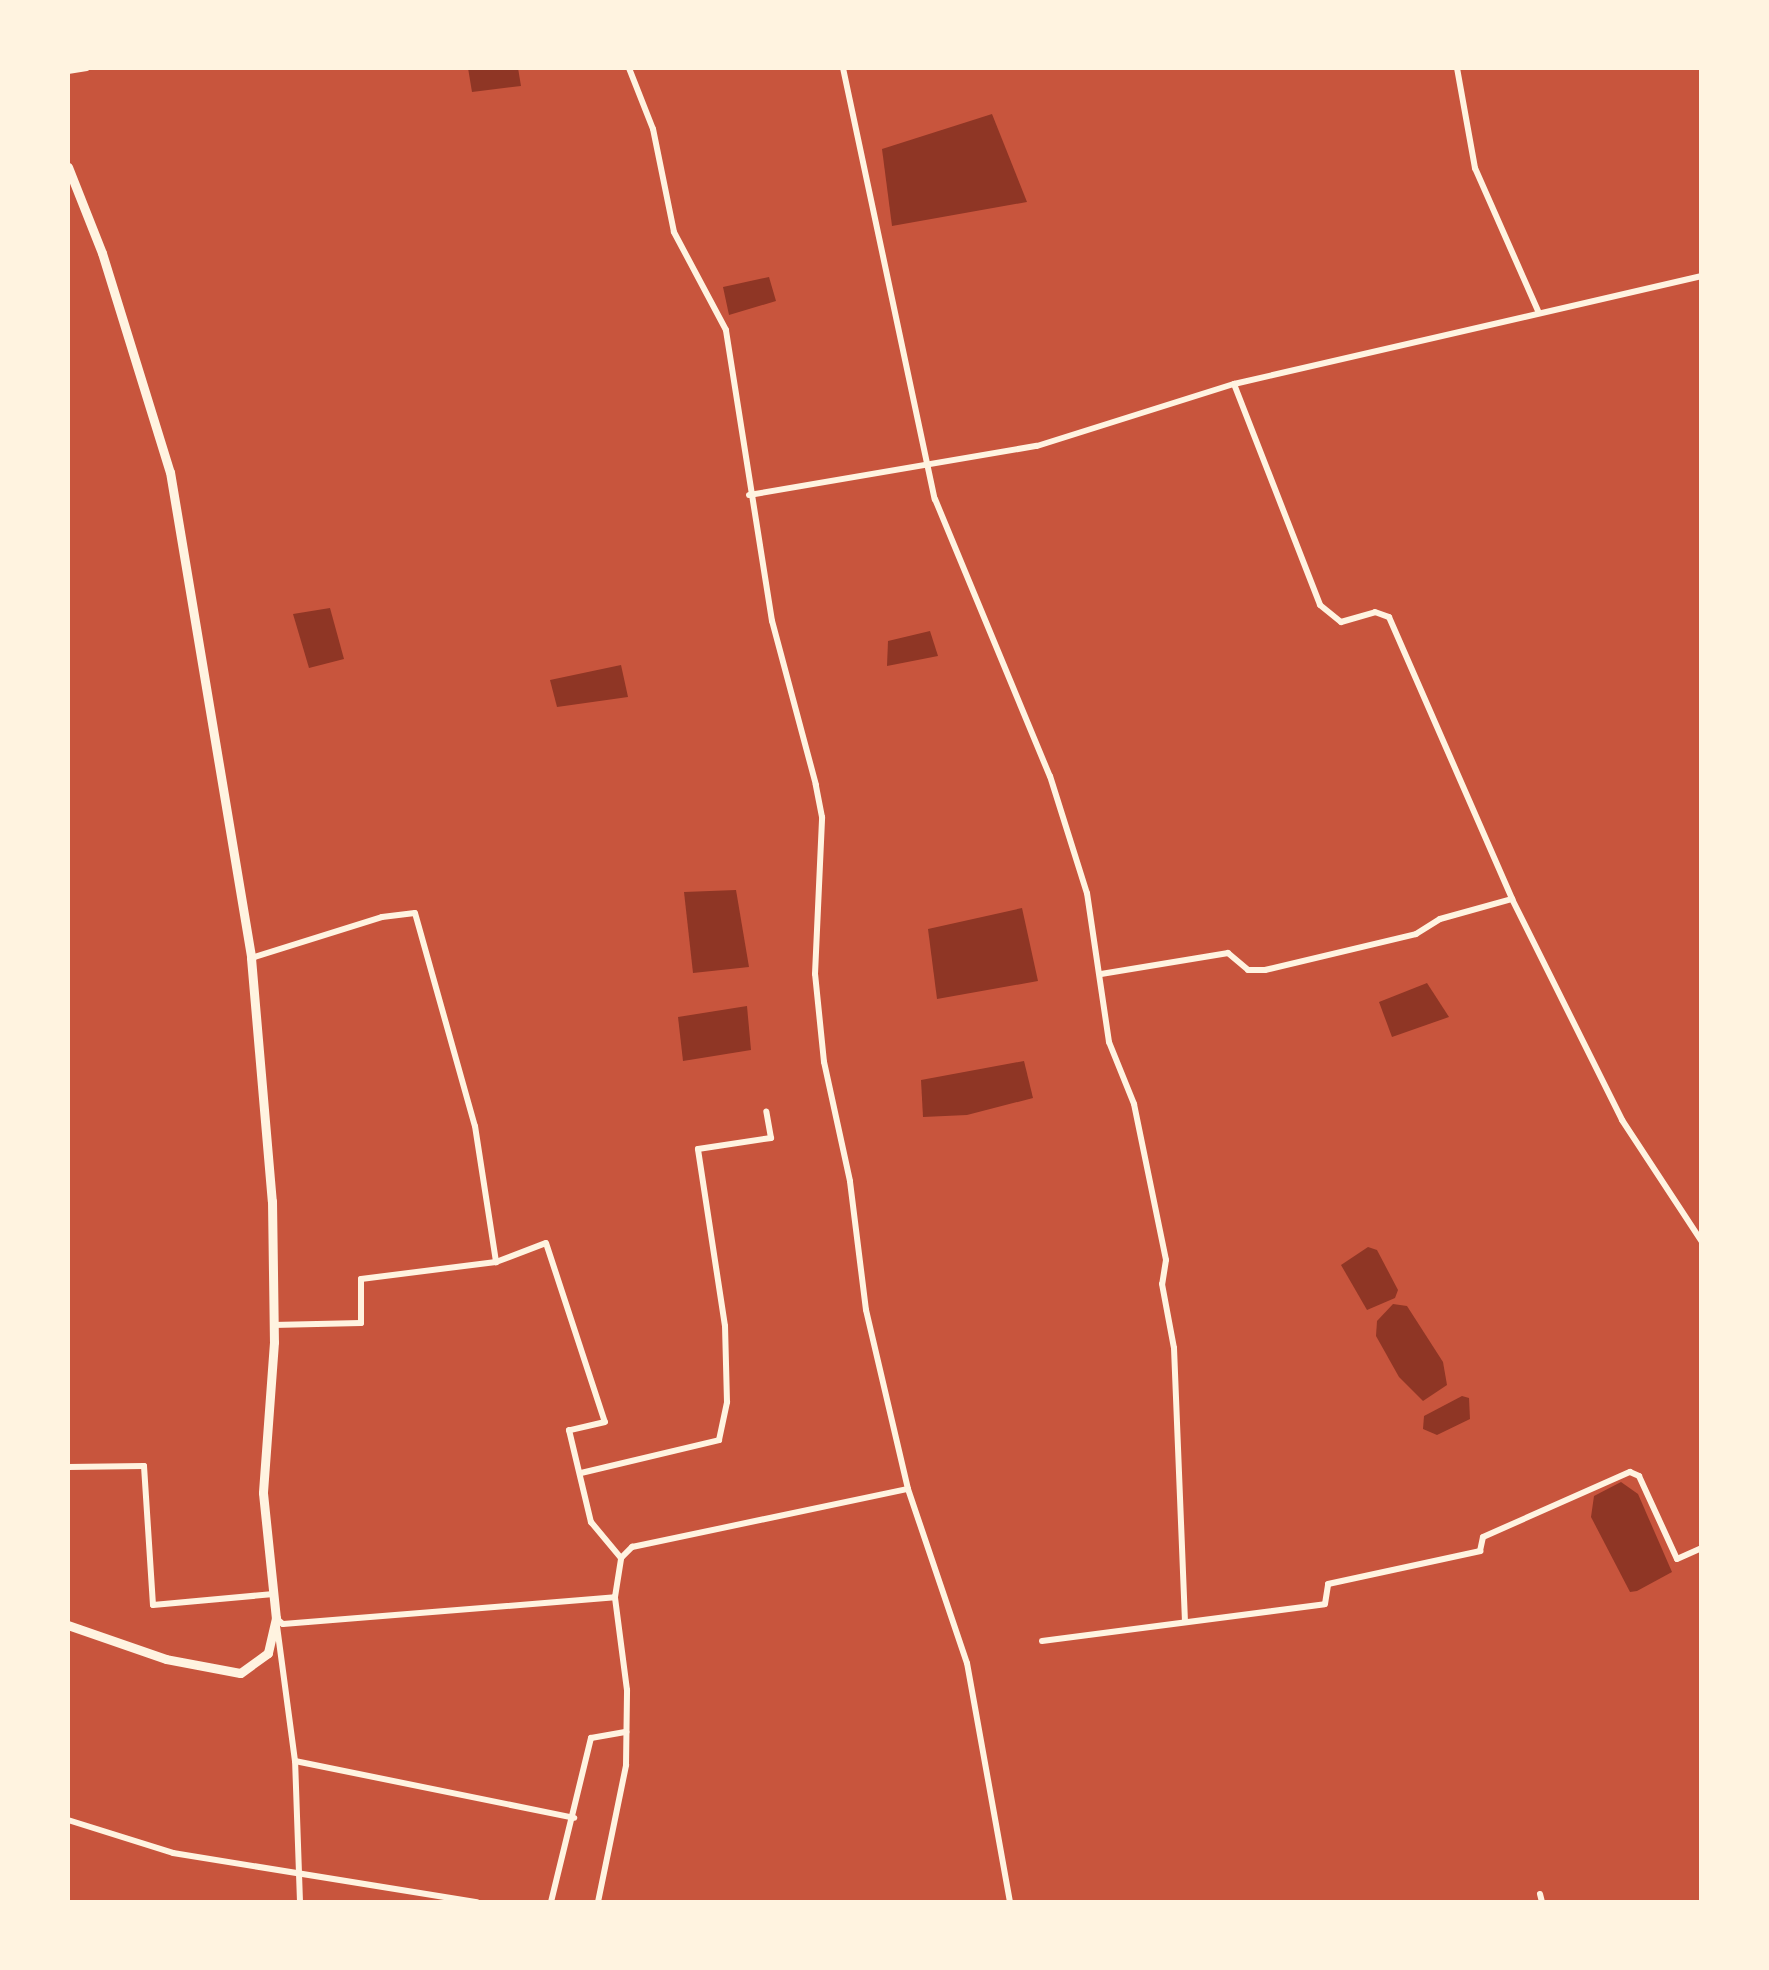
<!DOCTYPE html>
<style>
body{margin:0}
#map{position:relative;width:1769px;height:1970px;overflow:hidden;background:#c8553d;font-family:"DejaVu Sans",sans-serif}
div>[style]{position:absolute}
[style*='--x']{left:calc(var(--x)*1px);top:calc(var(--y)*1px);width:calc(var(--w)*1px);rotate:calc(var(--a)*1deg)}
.water>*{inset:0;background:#8f3625}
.minor>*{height:6px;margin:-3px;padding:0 3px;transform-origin:3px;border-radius:3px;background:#fff3e0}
.primary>*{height:9px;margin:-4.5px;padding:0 4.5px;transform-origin:4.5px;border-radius:4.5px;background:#fff3e0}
span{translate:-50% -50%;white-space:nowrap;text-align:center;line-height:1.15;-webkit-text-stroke:9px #fff3e0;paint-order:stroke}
.frame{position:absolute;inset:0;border:70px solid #fff3e0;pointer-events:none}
</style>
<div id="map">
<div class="water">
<i style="clip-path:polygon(468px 68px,518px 68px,521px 86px,472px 92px)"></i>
<i style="clip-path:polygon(992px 114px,1027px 202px,892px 226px,882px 149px)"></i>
<i style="clip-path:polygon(769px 277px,776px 301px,729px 315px,723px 287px)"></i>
<i style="clip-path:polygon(330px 608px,344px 659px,309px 668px,293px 614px)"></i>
<i style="clip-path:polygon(930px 631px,938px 656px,887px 666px,888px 641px)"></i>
<i style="clip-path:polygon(621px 665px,628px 697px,557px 707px,550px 680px)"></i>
<i style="clip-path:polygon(736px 890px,749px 967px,693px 973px,684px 892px)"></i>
<i style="clip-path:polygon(1022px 908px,1038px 981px,937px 999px,928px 929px)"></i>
<i style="clip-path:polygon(1427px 983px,1449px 1017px,1392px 1037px,1379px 1002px)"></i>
<i style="clip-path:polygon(747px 1006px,751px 1050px,683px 1061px,678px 1017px)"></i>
<i style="clip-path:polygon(1024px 1061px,1033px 1098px,967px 1115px,923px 1117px,921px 1080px)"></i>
<i style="clip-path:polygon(1368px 1247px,1377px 1250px,1398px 1290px,1395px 1298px,1367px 1310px,1341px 1265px)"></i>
<i style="clip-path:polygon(1393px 1304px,1407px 1306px,1443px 1362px,1447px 1385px,1423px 1401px,1399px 1377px,1376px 1336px,1377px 1321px)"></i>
<i style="clip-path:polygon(1462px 1396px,1469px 1398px,1470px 1419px,1437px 1435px,1423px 1429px,1424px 1416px)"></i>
<i style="clip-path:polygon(1621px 1482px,1638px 1494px,1672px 1572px,1637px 1591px,1630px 1592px,1591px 1517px,1594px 1496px)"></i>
</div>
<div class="minor">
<i style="--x:843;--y:68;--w:441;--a:78"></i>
<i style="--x:935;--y:499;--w:300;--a:67.5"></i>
<i style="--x:1050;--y:776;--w:123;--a:72.5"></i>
<i style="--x:1087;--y:893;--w:151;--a:81.6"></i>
<i style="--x:1109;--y:1042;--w:67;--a:68"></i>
<i style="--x:1134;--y:1104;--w:159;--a:78.4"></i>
<i style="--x:1166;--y:1260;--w:24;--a:99"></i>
<i style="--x:1162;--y:1284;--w:65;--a:79.4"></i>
<i style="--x:1174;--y:1348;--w:272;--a:87.7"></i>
<i style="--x:1457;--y:68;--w:102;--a:79.8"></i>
<i style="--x:1475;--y:168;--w:156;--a:66.2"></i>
<i style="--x:68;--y:71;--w:19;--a:-9"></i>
<i style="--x:1234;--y:384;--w:237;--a:68.7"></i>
<i style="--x:1320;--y:605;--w:27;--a:39"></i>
<i style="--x:1341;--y:622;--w:35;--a:-16"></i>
<i style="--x:1375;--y:612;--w:15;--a:20"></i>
<i style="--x:1389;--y:617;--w:308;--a:66.4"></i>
<i style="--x:1512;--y:899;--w:247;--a:63.5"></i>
<i style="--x:1622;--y:1120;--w:146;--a:56.7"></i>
<i style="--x:749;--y:495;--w:292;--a:-9.7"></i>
<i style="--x:1037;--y:446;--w:207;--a:-17.5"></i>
<i style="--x:1234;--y:384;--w:480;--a:-13"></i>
<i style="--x:251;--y:958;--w:137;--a:-17.4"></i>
<i style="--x:382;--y:917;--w:33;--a:-7"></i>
<i style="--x:415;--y:913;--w:221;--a:74.3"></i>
<i style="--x:475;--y:1126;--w:138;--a:81.2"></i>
<i style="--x:496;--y:1262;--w:53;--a:-20.8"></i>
<i style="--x:546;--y:1243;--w:188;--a:71.8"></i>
<i style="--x:605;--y:1422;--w:37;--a:167"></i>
<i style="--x:569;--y:1430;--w:95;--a:76.6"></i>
<i style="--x:591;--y:1522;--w:47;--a:50.2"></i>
<i style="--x:1101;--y:974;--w:129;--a:-9.4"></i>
<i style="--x:1228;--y:953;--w:26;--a:40"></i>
<i style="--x:1248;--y:970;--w:17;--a:0"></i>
<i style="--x:1265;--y:970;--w:155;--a:-13.4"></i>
<i style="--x:1416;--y:934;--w:28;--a:-32"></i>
<i style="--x:1440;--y:919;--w:75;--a:-15.5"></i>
<i style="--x:273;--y:1325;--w:88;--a:-1.3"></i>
<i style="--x:361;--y:1323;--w:44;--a:-90"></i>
<i style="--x:361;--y:1279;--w:136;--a:-7.2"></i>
<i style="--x:68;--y:1467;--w:76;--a:-0.8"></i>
<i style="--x:144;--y:1466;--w:139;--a:86.3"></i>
<i style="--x:153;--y:1605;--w:121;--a:-5.2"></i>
<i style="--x:581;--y:1473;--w:142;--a:-13.4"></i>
<i style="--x:719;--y:1440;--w:39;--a:-78"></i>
<i style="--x:727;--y:1402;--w:76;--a:-91.5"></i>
<i style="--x:725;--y:1326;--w:179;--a:-98.7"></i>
<i style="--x:698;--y:1149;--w:74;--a:-8.6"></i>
<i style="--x:771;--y:1138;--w:27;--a:-100"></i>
<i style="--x:908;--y:1489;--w:184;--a:71.3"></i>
<i style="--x:967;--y:1663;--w:243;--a:79.8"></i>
<i style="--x:1042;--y:1641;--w:285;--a:-7.4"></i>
<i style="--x:1325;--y:1604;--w:20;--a:-81"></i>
<i style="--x:1328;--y:1584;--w:156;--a:-12.2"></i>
<i style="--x:1480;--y:1551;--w:14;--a:-78"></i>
<i style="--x:1483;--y:1537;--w:161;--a:-23.9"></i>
<i style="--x:1630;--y:1472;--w:10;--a:24"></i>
<i style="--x:1639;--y:1476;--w:91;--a:65.4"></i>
<i style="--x:1677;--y:1559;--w:27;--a:-24"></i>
<i style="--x:295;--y:1761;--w:285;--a:11.5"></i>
<i style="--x:68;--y:1820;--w:110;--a:17.4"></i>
<i style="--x:173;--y:1853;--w:308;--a:9.2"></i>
<i style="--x:1540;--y:1894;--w:8;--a:76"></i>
<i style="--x:300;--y:1902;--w:141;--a:-92"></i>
<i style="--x:295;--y:1761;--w:144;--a:-97.6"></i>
<i style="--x:276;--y:1618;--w:9;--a:41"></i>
<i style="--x:283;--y:1624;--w:333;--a:-4.6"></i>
<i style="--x:615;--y:1597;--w:39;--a:-81"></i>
<i style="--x:621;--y:1558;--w:16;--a:-45"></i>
<i style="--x:632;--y:1547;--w:282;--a:-11.9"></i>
<i style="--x:908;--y:1489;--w:184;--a:-103.2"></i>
<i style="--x:866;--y:1310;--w:130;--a:-97.1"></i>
<i style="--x:850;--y:1181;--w:122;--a:-102.3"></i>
<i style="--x:824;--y:1062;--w:88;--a:-95.8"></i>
<i style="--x:815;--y:974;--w:157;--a:-87.4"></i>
<i style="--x:822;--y:817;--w:33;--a:-101"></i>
<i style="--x:816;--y:785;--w:170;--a:-105"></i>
<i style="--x:772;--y:621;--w:295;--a:-99"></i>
<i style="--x:726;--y:330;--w:111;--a:-118"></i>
<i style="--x:674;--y:232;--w:105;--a:-101.5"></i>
<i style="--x:653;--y:129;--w:66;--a:-111.5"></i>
<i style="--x:551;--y:1902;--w:169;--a:-76.3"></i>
<i style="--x:591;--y:1738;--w:36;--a:-10"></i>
<i style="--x:598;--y:1902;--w:140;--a:-78.4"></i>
<i style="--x:626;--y:1765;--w:75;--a:-89.2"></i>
<i style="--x:627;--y:1690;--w:94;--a:-97.4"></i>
</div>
<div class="primary">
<i style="--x:68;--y:167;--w:92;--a:68.4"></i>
<i style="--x:102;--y:253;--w:229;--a:72.8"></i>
<i style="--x:170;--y:472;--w:493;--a:80.5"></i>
<i style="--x:251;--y:958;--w:244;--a:85.1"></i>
<i style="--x:272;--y:1201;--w:141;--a:89.2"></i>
<i style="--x:274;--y:1342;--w:151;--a:94.2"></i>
<i style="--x:263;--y:1493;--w:126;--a:84.1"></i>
<i style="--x:276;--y:1618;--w:36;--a:103"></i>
<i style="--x:268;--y:1653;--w:34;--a:144"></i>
<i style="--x:240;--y:1673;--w:75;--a:-169.3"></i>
<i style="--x:166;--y:1659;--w:104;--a:-160.9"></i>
</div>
<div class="frame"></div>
</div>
